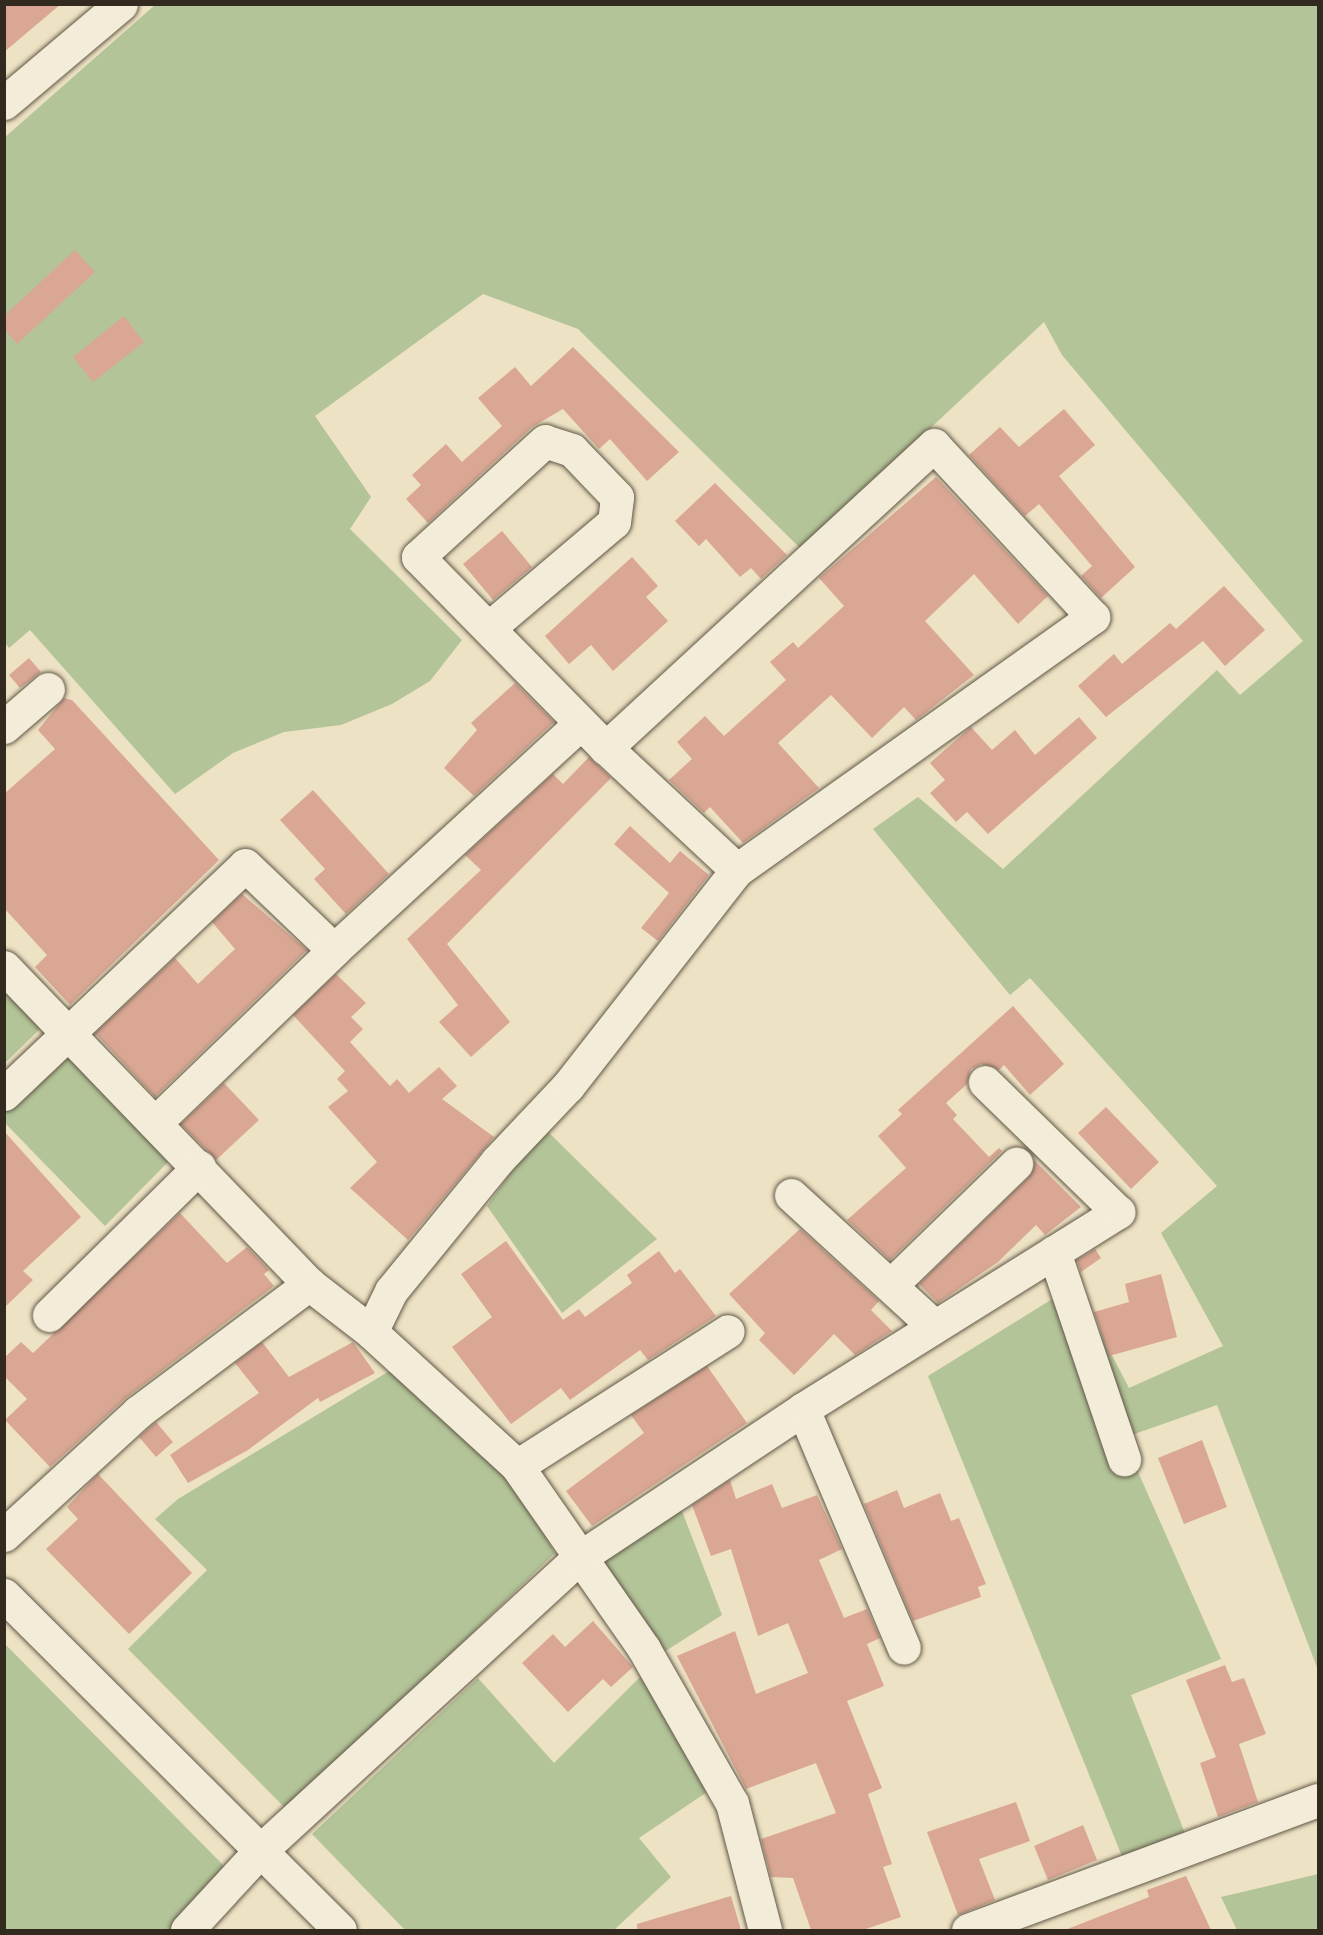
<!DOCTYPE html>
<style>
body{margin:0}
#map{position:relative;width:1323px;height:1935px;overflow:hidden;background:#ede2c3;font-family:"IM FELL DW Pica",serif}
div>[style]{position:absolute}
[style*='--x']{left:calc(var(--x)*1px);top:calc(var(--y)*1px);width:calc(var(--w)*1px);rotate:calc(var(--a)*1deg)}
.green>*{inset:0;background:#b3c498}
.building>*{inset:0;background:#daa794}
.roads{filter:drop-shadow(0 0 2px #615748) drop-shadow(0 0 2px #615748)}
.minor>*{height:33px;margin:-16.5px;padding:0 16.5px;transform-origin:16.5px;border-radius:16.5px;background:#f3ecd8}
span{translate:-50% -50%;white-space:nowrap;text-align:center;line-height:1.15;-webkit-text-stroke:6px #f3ecd8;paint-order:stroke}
.frame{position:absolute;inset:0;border:6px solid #32291f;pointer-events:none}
</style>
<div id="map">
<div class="green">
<i style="clip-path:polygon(155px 5px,1318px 5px,1318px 1670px,1217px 1405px,1123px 1438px,1221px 1659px,1131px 1695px,1195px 1859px,1134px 1886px,928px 1376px,1075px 1285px,1129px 1388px,1223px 1346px,1161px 1233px,1217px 1186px,1030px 978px,1010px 995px,873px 829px,918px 797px,1003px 869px,1217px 670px,1240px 695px,1303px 641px,1062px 355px,1044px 322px,801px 549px,578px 329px,483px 294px,315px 416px,371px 497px,350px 529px,462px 640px,430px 681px,392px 704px,341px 725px,284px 732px,233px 753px,175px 794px,30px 630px,9px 648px,5px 643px,4px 138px)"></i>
<i style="clip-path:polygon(5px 985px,44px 1025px,5px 1063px)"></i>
<i style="clip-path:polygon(52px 1058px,75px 1059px,170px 1160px,105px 1226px,5px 1123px,5px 1106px)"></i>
<i style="clip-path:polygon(543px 1127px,657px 1239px,562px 1313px,487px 1206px)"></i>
<i style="clip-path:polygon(391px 1370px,509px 1474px,555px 1553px,288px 1811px,128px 1649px,207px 1570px,155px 1519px,178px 1499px)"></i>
<i style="clip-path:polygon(680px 1506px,722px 1615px,661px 1654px,598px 1561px)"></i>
<i style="clip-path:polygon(4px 1643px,231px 1873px,174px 1930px,5px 1930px)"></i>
<i style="clip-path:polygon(640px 1677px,710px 1790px,639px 1838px,671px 1877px,614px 1930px,405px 1930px,312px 1834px,478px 1678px,554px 1763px)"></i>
<i style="clip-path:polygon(1318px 1874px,1318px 1930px,1237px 1930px,1221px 1897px)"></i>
</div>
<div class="building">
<i style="clip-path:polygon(4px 4px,61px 4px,4px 52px)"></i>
<i style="clip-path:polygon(75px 250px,95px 272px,17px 344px,4px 329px,4px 316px)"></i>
<i style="clip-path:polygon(124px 316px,144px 342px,93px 382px,73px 357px)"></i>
<i style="clip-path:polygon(573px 347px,679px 452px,647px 481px,610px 439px,599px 449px,563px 409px,532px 427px,428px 523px,406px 499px,421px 485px,412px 475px,446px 444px,462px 462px,502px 426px,478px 398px,515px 367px,531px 386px)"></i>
<i style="clip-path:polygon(1064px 409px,1095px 445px,1059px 476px,1135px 567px,1101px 598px,1081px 576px,1092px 566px,1039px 504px,1025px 516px,969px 455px,1000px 427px,1019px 447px)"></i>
<i style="clip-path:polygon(936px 477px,1048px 596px,1018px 624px,974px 574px,925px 621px,974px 675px,916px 720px,904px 707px,872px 738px,831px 695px,778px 743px,819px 788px,743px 843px,710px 807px,704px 813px,669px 780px,692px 759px,677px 742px,705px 716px,724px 736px,786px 680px,770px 662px,793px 642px,798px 648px,844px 606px,819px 578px)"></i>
<i style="clip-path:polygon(715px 483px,787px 555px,761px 579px,751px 568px,740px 577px,706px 539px,699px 546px,675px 521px)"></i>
<i style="clip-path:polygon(502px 531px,532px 567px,493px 600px,463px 564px)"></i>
<i style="clip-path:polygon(632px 557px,658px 586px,646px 597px,668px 621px,613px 671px,591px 645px,569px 664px,545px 636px)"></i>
<i style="clip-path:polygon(1224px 586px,1265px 630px,1225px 666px,1203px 641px,1106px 717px,1078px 686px,1114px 654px,1122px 664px,1170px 623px,1176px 629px)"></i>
<i style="clip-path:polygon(29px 658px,41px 672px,20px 688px,9px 675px)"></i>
<i style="clip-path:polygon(515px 683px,554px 722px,474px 796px,444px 768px,477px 730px,471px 723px)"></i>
<i style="clip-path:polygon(64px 698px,72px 700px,219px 860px,70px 1005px,35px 967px,47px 955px,4px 908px,4px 794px,55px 749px,38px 730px)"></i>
<i style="clip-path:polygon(1079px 717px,1097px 738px,988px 834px,967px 812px,956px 822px,930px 793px,945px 780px,930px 763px,971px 727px,992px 750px,1015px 730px,1035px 755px)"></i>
<i style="clip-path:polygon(589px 757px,611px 778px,447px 944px,510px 1022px,471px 1057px,439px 1022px,458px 1005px,407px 939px,481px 870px,465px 855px,553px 774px,563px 784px)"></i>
<i style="clip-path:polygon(313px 790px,389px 874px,346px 914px,314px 879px,325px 869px,280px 820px)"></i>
<i style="clip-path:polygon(630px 826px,670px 863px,680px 851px,709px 875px,658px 941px,641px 928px,669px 893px,614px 844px)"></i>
<i style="clip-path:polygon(242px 894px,307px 950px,155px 1097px,95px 1033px,175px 958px,198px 984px,235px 949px,212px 922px)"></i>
<i style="clip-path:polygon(336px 974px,366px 1003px,351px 1017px,363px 1029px,350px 1042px,390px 1086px,397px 1079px,409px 1093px,439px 1067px,457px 1086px,442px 1099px,494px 1137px,408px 1240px,350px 1188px,377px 1162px,328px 1107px,348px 1091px,337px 1079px,345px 1071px,293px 1015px)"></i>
<i style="clip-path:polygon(1013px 1006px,1064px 1064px,1030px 1095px,1004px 1065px,999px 1070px,981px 1064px,971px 1069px,967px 1084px,946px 1103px,957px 1115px,953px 1119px,989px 1157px,999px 1148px,1002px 1151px,890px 1260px,847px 1220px,906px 1168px,878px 1136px,902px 1114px,898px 1110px)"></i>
<i style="clip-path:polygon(224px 1083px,259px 1120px,216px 1160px,181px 1124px)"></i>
<i style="clip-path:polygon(1106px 1107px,1159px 1162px,1131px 1189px,1078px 1133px)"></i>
<i style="clip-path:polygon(4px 1131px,81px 1217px,23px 1271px,33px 1280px,4px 1308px)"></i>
<i style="clip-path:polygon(1034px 1160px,1081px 1207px,1045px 1235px,1036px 1225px,998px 1262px,938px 1303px,919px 1284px,1029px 1177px)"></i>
<i style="clip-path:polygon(180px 1213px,227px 1263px,247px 1247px,269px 1270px,264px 1274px,274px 1286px,127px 1397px,50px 1467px,5px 1420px,27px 1399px,4px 1376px,4px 1358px,21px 1342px,33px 1353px)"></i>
<i style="clip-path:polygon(800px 1229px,879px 1301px,871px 1310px,892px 1331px,855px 1355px,834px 1334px,794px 1375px,759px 1340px,765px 1333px,729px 1294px)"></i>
<i style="clip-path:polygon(506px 1241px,563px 1320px,579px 1309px,585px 1317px,632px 1283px,627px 1275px,659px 1251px,675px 1273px,680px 1269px,716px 1316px,648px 1360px,640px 1350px,570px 1400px,561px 1388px,511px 1424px,452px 1347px,492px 1317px,461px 1274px)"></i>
<i style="clip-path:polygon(1095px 1249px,1101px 1258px,1081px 1272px,1077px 1260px)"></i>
<i style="clip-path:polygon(1161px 1274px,1177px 1337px,1109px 1356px,1094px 1312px,1129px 1302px,1125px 1284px)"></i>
<i style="clip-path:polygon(262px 1342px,289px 1377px,353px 1342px,375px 1373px,320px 1402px,318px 1398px,248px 1450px,188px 1483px,170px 1455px,259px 1393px,235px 1363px)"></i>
<i style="clip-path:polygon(707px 1366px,747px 1423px,592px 1526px,566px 1491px,644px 1433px,631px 1415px)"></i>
<i style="clip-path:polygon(156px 1422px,173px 1442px,156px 1457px,139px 1437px)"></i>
<i style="clip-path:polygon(1202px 1440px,1227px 1507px,1184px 1524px,1158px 1458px)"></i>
<i style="clip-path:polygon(98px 1474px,192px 1573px,129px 1634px,46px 1549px,78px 1519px,67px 1507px)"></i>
<i style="clip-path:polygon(730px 1480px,736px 1499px,772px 1484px,782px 1508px,817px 1495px,842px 1549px,819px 1560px,844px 1618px,867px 1609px,880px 1638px,867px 1644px,884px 1686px,847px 1701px,882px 1788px,868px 1794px,892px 1864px,883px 1867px,901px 1917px,863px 1930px,811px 1930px,793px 1878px,771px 1877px,761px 1839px,836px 1813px,816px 1763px,746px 1789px,677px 1656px,735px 1631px,756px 1694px,808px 1673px,788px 1623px,758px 1636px,731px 1549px,711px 1556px,692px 1505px)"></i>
<i style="clip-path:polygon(897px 1490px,904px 1508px,940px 1493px,951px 1521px,959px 1518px,986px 1584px,978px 1587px,981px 1597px,913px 1621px,864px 1504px)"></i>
<i style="clip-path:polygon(593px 1621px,633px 1667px,611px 1687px,603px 1679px,568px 1712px,522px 1663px,553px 1634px,565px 1647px)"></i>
<i style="clip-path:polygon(1225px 1665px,1232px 1682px,1244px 1678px,1266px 1734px,1239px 1744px,1258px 1802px,1218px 1817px,1200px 1763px,1216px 1757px,1186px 1680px)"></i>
<i style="clip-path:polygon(1016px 1802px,1030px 1841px,979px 1859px,995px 1900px,958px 1915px,927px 1832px)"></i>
<i style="clip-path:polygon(1083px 1825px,1097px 1860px,1048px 1880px,1034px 1846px)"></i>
<i style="clip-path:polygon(1186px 1876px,1211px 1930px,1065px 1930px,1149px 1897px,1147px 1890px)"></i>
<i style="clip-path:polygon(731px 1896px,741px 1930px,637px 1930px,637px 1924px)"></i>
</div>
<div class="roads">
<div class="minor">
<i style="--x:4;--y:103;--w:153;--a:-40.2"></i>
<i style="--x:490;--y:627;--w:162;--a:-40.3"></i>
<i style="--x:614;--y:522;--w:25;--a:-83"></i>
<i style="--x:617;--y:497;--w:65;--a:-133.8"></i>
<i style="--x:572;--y:450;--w:28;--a:-162"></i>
<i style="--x:545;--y:441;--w:172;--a:137.6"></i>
<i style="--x:418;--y:557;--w:268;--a:45.5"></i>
<i style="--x:606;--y:748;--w:179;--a:43"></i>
<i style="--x:4;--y:727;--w:58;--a:-40.8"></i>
<i style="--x:4;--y:967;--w:440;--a:46.1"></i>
<i style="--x:309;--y:1284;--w:78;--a:37.7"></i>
<i style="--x:371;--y:1332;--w:198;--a:42.5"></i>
<i style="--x:517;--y:1466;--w:223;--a:55.2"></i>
<i style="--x:644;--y:1649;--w:177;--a:60.3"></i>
<i style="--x:732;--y:1803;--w:131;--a:75.4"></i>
<i style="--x:4;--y:1094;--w:332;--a:-43.5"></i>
<i style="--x:245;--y:865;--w:123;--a:43.7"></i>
<i style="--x:334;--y:950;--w:335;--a:-42.6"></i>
<i style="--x:156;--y:1122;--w:248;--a:-44"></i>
<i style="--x:791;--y:1195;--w:194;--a:42.5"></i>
<i style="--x:1054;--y:1252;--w:219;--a:71.3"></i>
<i style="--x:892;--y:1284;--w:173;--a:-44.1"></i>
<i style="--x:49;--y:1315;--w:211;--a:-44.6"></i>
<i style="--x:371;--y:1332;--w:46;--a:-64"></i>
<i style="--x:391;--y:1291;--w:168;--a:-50.8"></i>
<i style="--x:497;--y:1161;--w:103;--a:-46.6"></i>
<i style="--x:568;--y:1086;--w:274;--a:-52"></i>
<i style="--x:737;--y:870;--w:437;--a:-35.4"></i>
<i style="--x:1093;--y:617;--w:234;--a:-132.8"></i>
<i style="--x:934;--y:445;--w:447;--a:137.3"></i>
<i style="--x:803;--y:1409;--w:259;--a:67.1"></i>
<i style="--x:517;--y:1466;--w:250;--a:-32.6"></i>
<i style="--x:4;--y:1535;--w:182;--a:-42.5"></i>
<i style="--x:138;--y:1412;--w:214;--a:-36.8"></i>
<i style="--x:4;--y:1595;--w:474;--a:44.9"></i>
<i style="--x:187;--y:1930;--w:108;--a:-47.3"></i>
<i style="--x:260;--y:1851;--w:433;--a:-42.6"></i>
<i style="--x:579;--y:1558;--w:269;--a:-33.6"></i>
<i style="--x:803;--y:1409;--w:372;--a:-32"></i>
<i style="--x:1118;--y:1212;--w:186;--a:-135.7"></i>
<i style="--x:968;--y:1930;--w:373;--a:-20.4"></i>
</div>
</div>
<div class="frame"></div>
</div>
